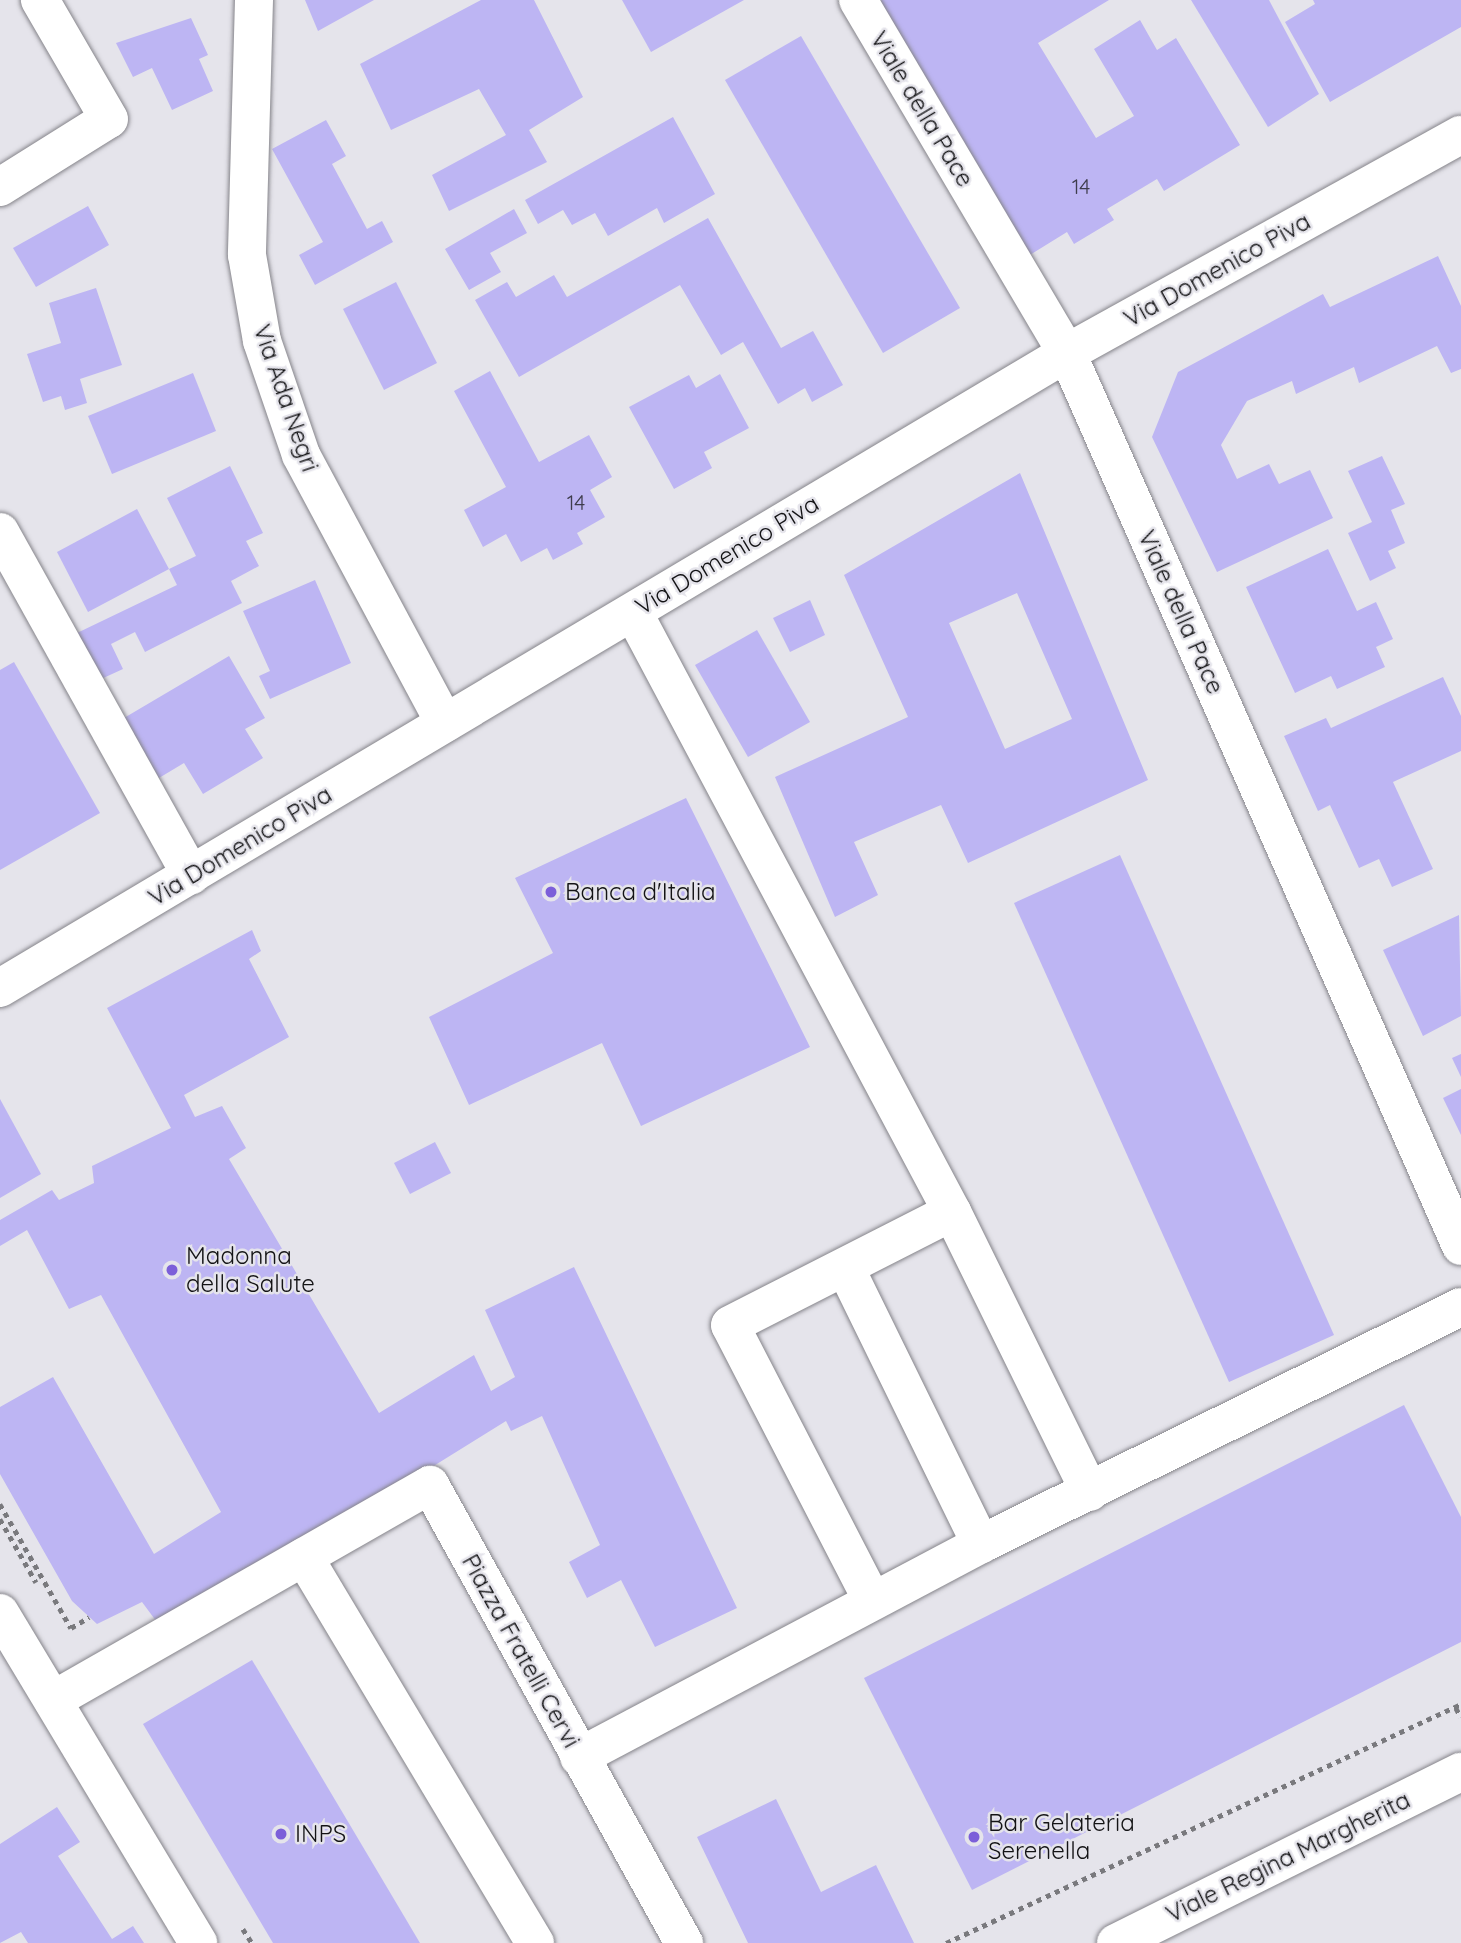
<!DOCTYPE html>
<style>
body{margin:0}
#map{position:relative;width:1461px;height:1943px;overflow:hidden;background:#e5e4eb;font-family:Quicksand,sans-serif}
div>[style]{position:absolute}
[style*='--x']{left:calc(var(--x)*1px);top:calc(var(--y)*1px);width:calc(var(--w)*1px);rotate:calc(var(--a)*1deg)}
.building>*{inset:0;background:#bdb5f3}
.path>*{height:4.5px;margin-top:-2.25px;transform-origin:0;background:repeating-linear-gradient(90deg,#79797d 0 5px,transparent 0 10px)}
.roads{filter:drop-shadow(0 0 2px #85848a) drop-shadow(0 0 2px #85848a)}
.minor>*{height:38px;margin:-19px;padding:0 19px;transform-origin:19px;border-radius:19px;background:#fff}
.dots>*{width:19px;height:19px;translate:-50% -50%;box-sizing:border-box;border:4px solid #e5e4eb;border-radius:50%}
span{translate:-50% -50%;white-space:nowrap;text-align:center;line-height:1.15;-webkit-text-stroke:5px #e5e4eb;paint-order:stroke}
.number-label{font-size:21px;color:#3e3c4c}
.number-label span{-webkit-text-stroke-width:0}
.street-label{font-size:24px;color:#131315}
.poi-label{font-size:24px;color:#131315}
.left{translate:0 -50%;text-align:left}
</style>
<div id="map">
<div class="building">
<i style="clip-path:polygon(305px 0,374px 0,318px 31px)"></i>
<i style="clip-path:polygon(481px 0,534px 0,583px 97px,529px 130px,547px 162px,449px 211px,432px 175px,506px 135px,479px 89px,391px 130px,360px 64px)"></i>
<i style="clip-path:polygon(622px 0,744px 0,651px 52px)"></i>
<i style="clip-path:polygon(882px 0,1109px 0,1038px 43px,1096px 138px,1134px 116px,1094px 49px,1140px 20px,1157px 50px,1176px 38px,1240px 145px,1164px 191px,1157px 179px,1107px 209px,1114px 220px,1074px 244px,1067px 232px,1025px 258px,872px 6px)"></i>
<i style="clip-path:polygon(1191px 0,1269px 0,1319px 94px,1268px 127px)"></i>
<i style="clip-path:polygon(1313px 0,1461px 0,1461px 27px,1330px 102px,1285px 22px,1315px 4px)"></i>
<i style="clip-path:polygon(191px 18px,208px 55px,199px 59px,213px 91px,172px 110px,152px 68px,133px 77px,116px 43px)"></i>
<i style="clip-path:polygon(801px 36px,960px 308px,883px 353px,725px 80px)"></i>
<i style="clip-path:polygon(673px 117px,715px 194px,664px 223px,657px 208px,608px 236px,595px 213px,572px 225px,563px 210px,538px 224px,525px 200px)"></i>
<i style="clip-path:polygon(326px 120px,346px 156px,332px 164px,367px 229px,382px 221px,393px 242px,315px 285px,299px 255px,323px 242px,272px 149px)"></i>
<i style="clip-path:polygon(88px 206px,109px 245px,36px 287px,13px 248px)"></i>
<i style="clip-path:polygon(514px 209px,527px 233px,490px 253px,501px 272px,469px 290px,445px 249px)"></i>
<i style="clip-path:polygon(708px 218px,781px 348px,813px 331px,843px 385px,812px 402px,805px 388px,778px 404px,743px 342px,721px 355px,680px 285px,519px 377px,475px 300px,507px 282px,516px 297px,554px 275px,567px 297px)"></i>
<i style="clip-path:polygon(1438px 256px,1461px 306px,1461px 369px,1451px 373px,1437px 346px,1359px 383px,1354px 367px,1296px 394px,1292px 381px,1247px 401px,1221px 445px,1237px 479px,1269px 464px,1279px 484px,1310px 470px,1333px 518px,1217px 572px,1152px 437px,1178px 372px,1323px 294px,1330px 307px)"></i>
<i style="clip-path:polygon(396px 282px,437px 363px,384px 390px,343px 309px)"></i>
<i style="clip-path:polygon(96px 288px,122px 365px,80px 379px,87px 403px,65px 410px,61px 396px,43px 402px,27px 354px,61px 343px,49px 303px)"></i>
<i style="clip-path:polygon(490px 371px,539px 462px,589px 435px,612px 477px,590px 490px,605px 517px,577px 533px,583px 544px,553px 560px,547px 548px,521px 562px,506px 534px,483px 547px,464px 510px,506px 487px,454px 391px)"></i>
<i style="clip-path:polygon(193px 373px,216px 431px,112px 474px,88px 416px)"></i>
<i style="clip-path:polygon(720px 374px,749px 428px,704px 452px,712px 468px,674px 489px,629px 407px,689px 375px,696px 388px)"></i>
<i style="clip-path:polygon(1382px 456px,1405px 504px,1391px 510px,1405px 543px,1388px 551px,1396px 568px,1370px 581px,1348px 533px,1372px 522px,1348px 471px)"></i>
<i style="clip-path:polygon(230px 466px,263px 533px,246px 541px,259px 566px,231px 581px,242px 603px,145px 652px,135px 632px,111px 644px,123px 669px,99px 680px,77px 633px,177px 585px,169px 569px,196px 556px,167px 498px)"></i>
<i style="clip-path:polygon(evenodd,1020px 473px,1148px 780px,968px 863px,941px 805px,854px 842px,878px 895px,835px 917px,775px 777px,908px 717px,844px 575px,1020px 473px,1017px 593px,1072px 719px,1005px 749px,949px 623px,1017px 593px)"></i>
<i style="clip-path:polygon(137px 509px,169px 569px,88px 612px,57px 552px)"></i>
<i style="clip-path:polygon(1328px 549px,1357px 611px,1376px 602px,1393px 639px,1376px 647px,1385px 667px,1337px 689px,1331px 676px,1295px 693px,1246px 587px)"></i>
<i style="clip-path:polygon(315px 580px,351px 663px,270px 699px,259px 676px,270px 671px,243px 611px)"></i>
<i style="clip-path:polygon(810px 600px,825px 635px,790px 652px,773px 618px)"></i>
<i style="clip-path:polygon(757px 630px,810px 722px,748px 757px,695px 665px)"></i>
<i style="clip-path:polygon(229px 656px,265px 718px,245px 729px,263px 758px,203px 794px,184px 763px,159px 778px,124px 718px)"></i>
<i style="clip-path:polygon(14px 662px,100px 813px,0 870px,0 670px)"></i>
<i style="clip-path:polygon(1443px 677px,1461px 716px,1461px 751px,1393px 782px,1433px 869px,1392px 887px,1379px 859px,1359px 868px,1330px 805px,1318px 811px,1284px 736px,1326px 718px,1331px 728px)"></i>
<i style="clip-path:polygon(686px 798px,810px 1047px,641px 1126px,602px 1043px,469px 1105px,429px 1017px,553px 953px,515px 878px)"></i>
<i style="clip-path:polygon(1120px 855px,1334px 1335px,1229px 1382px,1014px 903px)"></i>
<i style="clip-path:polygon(1459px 915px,1461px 1016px,1423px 1036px,1383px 950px)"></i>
<i style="clip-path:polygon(252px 930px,261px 951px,249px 959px,289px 1037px,184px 1095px,195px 1117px,222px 1106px,246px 1148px,229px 1159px,379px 1413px,474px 1355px,491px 1391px,515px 1377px,485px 1310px,574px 1267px,737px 1608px,655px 1647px,621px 1580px,587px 1598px,569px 1562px,600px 1545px,542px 1416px,511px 1431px,506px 1421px,165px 1633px,142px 1602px,97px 1624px,72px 1601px,0 1474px,0 1407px,53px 1377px,154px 1554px,221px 1512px,101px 1295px,69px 1309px,27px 1230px,0 1246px,0 1220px,52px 1190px,59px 1200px,94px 1183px,92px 1166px,171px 1128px,107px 1008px)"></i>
<i style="clip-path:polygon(1461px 1054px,1461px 1077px,1452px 1058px)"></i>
<i style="clip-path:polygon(1461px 1089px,1461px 1135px,1443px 1098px)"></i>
<i style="clip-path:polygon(0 1099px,41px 1174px,0 1198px)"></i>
<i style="clip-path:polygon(435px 1142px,451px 1173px,410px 1194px,394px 1163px)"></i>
<i style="clip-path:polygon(1404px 1405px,1461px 1517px,1461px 1642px,972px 1890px,864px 1678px)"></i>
<i style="clip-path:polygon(252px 1660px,420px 1943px,273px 1943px,143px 1724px)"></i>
<i style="clip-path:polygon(776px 1799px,821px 1892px,876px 1865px,914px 1943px,748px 1943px,697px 1837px)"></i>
<i style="clip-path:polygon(57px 1807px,80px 1842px,58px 1856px,112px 1939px,133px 1926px,144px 1943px,28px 1943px,21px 1932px,0 1943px,0 1844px)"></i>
</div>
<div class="path">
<i style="--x:0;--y:1504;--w:143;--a:60.2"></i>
<i style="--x:71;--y:1628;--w:21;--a:-31"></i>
<i style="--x:0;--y:1519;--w:73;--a:60.3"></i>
<i style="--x:1456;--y:1708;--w:10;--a:61"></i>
<i style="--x:243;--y:1929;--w:17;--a:57"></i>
<i style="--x:946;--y:1943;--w:568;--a:-24.89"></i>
</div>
<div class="roads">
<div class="minor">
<i style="--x:254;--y:0;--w:255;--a:91.6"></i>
<i style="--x:247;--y:255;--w:87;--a:80.1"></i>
<i style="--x:262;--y:341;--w:120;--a:71.1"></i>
<i style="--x:301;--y:455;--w:304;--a:61.8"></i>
<i style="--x:858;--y:0;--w:410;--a:59.4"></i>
<i style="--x:1067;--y:353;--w:976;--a:66.19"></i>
<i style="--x:0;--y:187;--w:128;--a:-32"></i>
<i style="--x:109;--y:119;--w:138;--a:-120.1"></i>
<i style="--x:0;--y:532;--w:393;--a:60.9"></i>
<i style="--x:633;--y:612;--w:680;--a:62"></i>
<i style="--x:952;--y:1212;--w:312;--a:63.8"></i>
<i style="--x:0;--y:988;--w:1242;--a:-30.76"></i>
<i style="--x:1067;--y:353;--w:450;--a:-29"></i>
<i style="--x:845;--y:1267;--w:309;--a:63.9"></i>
<i style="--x:304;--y:1557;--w:450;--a:59.1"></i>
<i style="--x:872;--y:1600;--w:309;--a:-117.3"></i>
<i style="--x:730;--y:1325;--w:249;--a:-27"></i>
<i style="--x:0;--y:1613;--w:385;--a:59"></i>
<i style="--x:53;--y:1700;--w:434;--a:-29.7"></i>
<i style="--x:430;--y:1485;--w:524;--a:60.99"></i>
<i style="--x:579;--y:1757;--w:455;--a:-27.9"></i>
<i style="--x:981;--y:1544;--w:535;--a:-26.28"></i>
<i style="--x:1116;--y:1943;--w:385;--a:-26.4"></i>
</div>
</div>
<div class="dots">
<i style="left:551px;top:892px;background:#7c5fd9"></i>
<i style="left:172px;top:1270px;background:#7c5fd9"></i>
<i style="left:281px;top:1834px;background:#7c5fd9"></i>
<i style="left:974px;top:1837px;background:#7c5fd9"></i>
</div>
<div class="number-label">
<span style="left:1081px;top:186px">14</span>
<span style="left:576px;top:502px">14</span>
</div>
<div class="street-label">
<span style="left:922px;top:109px;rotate:59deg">Viale della Pace</span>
<span style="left:1217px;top:270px;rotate:-29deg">Via Domenico Piva</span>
<span style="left:286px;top:398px;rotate:71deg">Via Ada Negri</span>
<span style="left:727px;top:555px;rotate:-31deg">Via Domenico Piva</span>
<span style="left:1181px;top:612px;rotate:66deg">Viale della Pace</span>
<span style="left:240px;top:846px;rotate:-31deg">Via Domenico Piva</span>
<span style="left:521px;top:1651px;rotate:61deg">Piazza Fratelli Cervi</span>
<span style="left:1288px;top:1857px;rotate:-26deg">Viale Regina Margherita</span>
</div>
<div class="poi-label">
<span class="left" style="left:565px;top:892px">Banca d'Italia</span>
<span class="left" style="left:186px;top:1270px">Madonna<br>della Salute</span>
<span class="left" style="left:988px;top:1837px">Bar Gelateria<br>Serenella</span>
<span class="left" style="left:295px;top:1834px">INPS</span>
</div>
</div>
